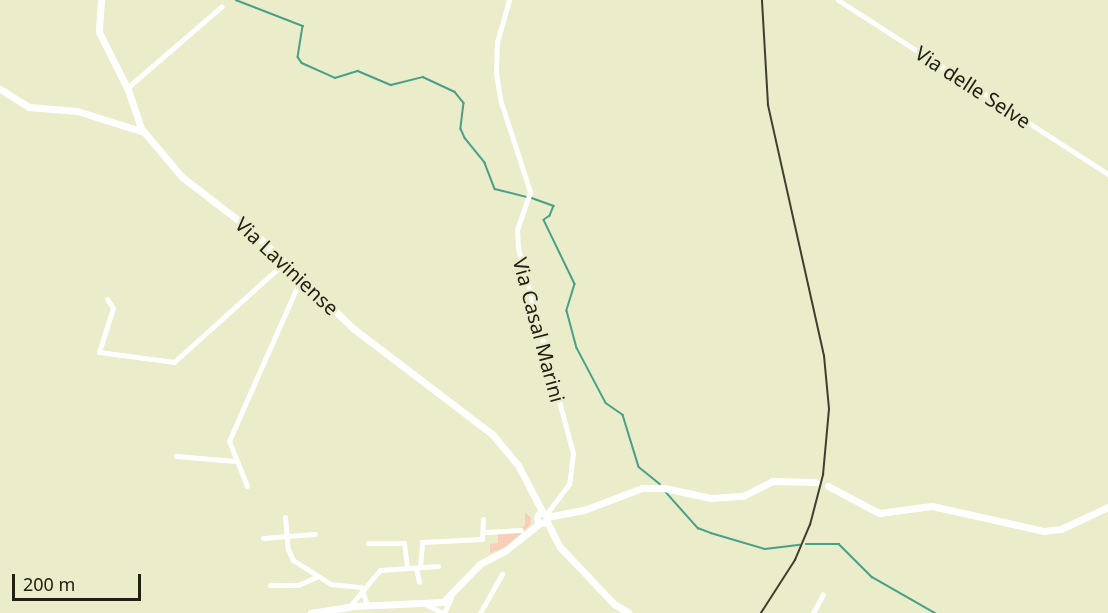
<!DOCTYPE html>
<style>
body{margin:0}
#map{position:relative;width:1108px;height:613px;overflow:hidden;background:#eaecca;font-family:"Noto Sans",sans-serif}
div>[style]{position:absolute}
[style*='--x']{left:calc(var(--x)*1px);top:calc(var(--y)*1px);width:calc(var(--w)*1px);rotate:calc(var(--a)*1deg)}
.green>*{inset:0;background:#f9ceb8}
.stream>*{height:1.5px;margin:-0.75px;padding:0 0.75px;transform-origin:0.75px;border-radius:0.75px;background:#47a087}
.minor>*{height:5px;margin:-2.5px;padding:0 2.5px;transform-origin:2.5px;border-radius:2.5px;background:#fff}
.tertiary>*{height:7px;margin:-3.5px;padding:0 3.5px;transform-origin:3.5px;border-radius:3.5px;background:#fff}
.tertiary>.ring{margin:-3.5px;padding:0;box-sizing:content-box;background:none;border:7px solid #fff;border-radius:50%}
.rail>*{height:1.5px;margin:-0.75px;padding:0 0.75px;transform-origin:0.75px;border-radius:0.75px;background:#3f3f30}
span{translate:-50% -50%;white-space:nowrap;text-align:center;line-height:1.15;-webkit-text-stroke:5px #eaecca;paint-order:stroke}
.street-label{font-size:20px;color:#202014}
.scale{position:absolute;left:12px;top:574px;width:129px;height:27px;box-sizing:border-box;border:3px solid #202014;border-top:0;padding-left:8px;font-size:18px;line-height:21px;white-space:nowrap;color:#202014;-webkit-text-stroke:4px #eaecca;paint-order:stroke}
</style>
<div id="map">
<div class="green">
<i style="clip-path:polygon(525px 512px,531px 518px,530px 525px,507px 547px,490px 553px,490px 544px,498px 543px,498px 533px,518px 532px,525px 525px)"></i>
</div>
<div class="stream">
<i style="--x:236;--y:0;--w:72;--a:21.2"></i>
<i style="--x:303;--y:26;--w:31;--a:99"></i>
<i style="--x:298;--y:57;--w:7;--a:56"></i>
<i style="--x:302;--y:63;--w:36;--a:24"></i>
<i style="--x:335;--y:78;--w:24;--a:-17"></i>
<i style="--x:358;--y:71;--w:36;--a:23"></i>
<i style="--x:391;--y:85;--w:33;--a:-14"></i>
<i style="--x:423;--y:77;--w:35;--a:25"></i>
<i style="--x:455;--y:92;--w:14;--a:51"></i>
<i style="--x:464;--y:103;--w:26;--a:97"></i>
<i style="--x:461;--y:129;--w:10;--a:66"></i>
<i style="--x:465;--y:138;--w:32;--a:51"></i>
<i style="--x:485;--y:163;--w:28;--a:69"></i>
<i style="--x:495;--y:189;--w:32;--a:14"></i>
<i style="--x:532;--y:198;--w:23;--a:20"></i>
<i style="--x:554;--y:206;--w:11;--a:112"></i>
<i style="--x:550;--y:216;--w:7;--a:146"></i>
<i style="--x:544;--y:220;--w:71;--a:64.2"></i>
<i style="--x:575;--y:284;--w:28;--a:107"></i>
<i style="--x:567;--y:311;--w:38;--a:75"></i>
<i style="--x:577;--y:348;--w:62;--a:62.2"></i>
<i style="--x:606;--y:403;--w:21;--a:35"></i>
<i style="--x:623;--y:415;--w:54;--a:72.9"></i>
<i style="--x:639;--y:467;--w:27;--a:39"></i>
<i style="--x:665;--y:491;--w:50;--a:48.3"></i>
<i style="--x:698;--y:528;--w:14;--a:21"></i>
<i style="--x:711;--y:533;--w:56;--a:16.5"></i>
<i style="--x:765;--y:549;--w:35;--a:-7"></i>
<i style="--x:806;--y:544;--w:33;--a:0"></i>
<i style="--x:839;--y:544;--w:47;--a:45"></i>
<i style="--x:872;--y:577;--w:73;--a:29.7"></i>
</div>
<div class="minor">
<i style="--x:509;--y:0;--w:44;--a:105.9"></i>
<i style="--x:497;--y:42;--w:31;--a:92"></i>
<i style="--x:496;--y:73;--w:26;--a:81"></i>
<i style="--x:500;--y:99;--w:98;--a:72.1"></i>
<i style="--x:530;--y:192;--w:40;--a:108.9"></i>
<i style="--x:517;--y:230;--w:18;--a:87"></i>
<i style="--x:518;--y:248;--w:212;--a:75"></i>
<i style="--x:573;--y:453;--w:31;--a:97"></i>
<i style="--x:569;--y:484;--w:39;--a:127"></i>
<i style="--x:838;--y:0;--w:321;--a:32.8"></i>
<i style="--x:127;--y:88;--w:125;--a:-40.8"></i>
<i style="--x:107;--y:299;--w:11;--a:56"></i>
<i style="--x:113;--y:308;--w:46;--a:107.7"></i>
<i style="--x:99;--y:352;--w:76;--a:7.6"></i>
<i style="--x:174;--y:362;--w:149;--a:-42"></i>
<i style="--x:176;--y:456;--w:59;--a:4.8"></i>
<i style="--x:247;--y:486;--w:48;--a:-111.8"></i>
<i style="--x:229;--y:441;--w:178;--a:-66.2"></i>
<i style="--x:285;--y:517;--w:32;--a:85"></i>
<i style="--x:288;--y:549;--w:12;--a:66"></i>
<i style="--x:293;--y:560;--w:45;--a:32.3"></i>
<i style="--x:331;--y:584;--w:30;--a:6"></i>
<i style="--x:361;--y:587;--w:20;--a:72"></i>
<i style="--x:484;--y:532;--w:37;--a:-3"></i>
<i style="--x:263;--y:538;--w:52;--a:-4.4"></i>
<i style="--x:368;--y:543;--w:36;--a:0"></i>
<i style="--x:404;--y:543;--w:25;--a:83"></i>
<i style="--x:420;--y:567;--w:25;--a:-85"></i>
<i style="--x:422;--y:542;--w:60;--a:-2.9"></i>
<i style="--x:482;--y:539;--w:20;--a:-87"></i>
<i style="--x:416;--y:568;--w:14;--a:78"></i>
<i style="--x:270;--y:585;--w:28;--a:0"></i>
<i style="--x:298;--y:585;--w:20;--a:-24"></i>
<i style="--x:425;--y:604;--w:20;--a:27"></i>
<i style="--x:349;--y:607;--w:48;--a:-50"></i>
<i style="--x:380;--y:570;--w:58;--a:-3.9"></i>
<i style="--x:444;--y:613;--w:17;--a:-66"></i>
<i style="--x:480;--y:613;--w:45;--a:-60.6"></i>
<i style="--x:813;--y:613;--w:21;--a:-62"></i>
</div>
<div class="tertiary">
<i style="--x:101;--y:0;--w:32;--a:94"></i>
<i style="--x:99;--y:32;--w:65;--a:63.4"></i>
<i style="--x:128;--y:90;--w:43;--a:71.1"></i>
<i style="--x:0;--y:89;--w:34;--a:32"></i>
<i style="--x:29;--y:107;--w:48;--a:4.8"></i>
<i style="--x:77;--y:111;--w:70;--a:17.4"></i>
<i style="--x:144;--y:132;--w:59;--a:49.8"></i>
<i style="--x:182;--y:177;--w:87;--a:37.5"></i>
<i style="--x:251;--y:230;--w:143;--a:43.9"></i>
<i style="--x:354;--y:329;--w:173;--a:37.3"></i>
<i style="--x:492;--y:434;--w:40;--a:50"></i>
<i style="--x:518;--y:465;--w:54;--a:62.5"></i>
<i style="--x:828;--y:486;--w:58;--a:27.9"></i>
<i style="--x:879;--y:513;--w:53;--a:-7.5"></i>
<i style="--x:932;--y:506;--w:115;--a:12.6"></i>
<i style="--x:1044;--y:531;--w:17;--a:-7"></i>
<i style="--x:1061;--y:529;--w:52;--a:-25.1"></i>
<i class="ring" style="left:537px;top:513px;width:3px;height:3px"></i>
<i style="--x:547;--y:517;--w:38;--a:-11"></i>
<i style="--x:584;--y:510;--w:62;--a:-20.8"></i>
<i style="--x:642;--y:488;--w:22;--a:0"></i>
<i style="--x:664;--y:488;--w:48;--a:12"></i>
<i style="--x:711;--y:498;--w:32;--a:-4"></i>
<i style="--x:743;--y:496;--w:33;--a:-27"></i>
<i style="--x:772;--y:481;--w:44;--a:1.3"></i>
<i style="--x:546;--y:520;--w:30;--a:63"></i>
<i style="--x:560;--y:547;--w:79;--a:46.5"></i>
<i style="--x:614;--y:604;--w:17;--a:31"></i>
<i style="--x:311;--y:613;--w:44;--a:-9.2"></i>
<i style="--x:354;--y:606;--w:89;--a:-2.6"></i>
<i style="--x:443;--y:602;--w:53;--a:-45.8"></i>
<i style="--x:480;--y:564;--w:30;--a:-28"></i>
<i style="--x:506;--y:550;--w:43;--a:-38.5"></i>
</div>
<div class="rail">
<i style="--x:761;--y:613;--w:63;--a:-57.3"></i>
<i style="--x:795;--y:560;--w:38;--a:-67"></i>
<i style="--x:810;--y:525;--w:52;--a:-75.4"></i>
<i style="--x:823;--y:475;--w:66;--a:-84.8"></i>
<i style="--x:829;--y:409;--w:53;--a:-95.4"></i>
<i style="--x:824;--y:356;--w:257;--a:-102.6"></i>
<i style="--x:768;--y:105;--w:105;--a:-93.3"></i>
</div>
<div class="street-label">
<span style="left:973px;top:87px;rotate:33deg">Via delle Selve</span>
<span style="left:287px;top:266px;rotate:43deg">Via Laviniense</span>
<span style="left:539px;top:330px;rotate:75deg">Via Casal Marini</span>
</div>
<div class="scale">200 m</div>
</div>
